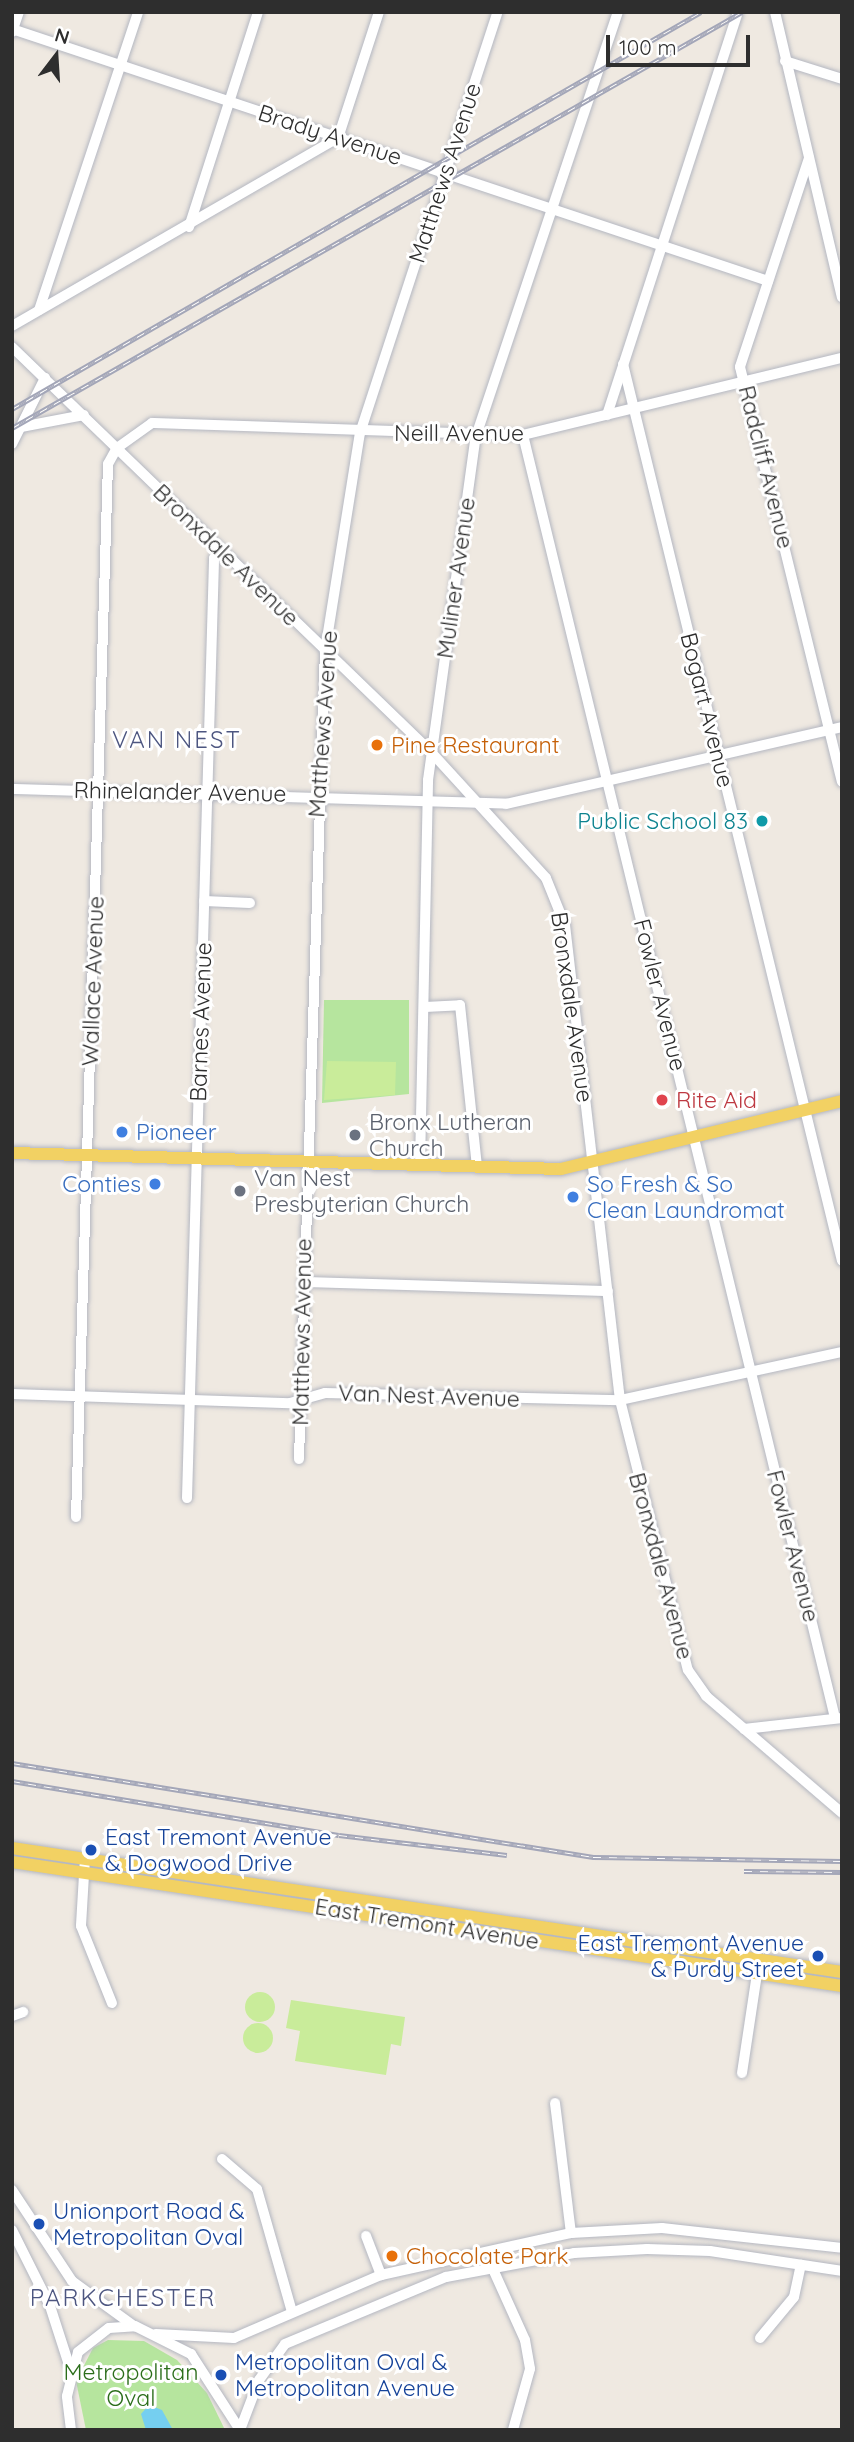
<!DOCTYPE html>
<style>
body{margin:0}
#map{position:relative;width:854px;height:2442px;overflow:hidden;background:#efe9e1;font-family:Quicksand,sans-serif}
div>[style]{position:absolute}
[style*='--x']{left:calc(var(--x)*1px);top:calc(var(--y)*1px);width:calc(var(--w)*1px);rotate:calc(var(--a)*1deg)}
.green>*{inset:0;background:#b6e59e}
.pitch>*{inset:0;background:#c9ec9a}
.round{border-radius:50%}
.water>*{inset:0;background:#75cff0}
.roads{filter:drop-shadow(0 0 2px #b4b7c1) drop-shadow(0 0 2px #b4b7c1)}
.minor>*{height:10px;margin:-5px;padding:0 5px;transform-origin:5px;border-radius:5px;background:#fff}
.major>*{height:12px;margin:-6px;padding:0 6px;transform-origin:6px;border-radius:6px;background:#f2d163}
.rail>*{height:5px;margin-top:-2.5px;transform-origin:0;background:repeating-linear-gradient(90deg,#fff 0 8px,#a3a6b8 0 16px);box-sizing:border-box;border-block:2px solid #a3a6b8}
.dots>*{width:19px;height:19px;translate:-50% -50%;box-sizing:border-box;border:4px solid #fff;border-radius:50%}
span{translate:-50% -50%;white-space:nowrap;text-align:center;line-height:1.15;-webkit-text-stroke:6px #fff;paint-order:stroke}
.street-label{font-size:23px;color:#2e2e2e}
.food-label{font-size:23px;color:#c56008}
.left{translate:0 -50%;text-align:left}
.culture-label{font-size:23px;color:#0d838f}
.right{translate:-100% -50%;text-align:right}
.health-label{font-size:23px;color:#be3a42}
.worship-label{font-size:23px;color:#5b616d}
.shop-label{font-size:23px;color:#366cbe}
.transit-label{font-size:23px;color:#164399}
.park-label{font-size:23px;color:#2c6e1b}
.neighbourhood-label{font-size:24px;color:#4d5680;letter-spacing:2px}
.frame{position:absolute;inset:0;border:14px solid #2e2e2e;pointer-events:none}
.north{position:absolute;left:21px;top:21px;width:70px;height:70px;-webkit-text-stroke:5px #fff;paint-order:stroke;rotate:17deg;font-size:19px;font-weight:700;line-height:28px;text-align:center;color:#2e2e2e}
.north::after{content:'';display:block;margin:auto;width:24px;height:32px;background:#2e2e2e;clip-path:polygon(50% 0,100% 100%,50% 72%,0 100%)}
.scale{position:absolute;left:606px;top:35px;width:144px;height:32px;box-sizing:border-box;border:4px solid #2e2e2e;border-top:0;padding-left:9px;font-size:21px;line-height:24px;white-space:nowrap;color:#2e2e2e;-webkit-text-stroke:5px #fff;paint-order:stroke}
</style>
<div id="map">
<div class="green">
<i style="clip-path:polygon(324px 1000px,409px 1000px,409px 1094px,322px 1103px)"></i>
<i style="clip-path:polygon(108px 2340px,144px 2341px,177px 2360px,207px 2393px,225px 2430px,86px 2430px,76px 2381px,93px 2348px)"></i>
</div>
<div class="pitch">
<i style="clip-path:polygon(327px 1061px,396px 1062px,395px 1095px,324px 1100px)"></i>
<i class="round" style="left:245px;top:1992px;width:30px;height:30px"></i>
<i style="clip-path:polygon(291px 2000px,405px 2017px,401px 2046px,391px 2044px,386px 2075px,295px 2061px,300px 2031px,286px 2028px)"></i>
<i class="round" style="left:243px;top:2023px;width:30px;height:30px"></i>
</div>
<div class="water">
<i style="clip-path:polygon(149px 2405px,162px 2410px,173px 2430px,146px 2430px,141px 2414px)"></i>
</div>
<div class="roads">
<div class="minor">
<i style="--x:775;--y:12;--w:293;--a:76.8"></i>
<i style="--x:12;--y:29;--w:797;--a:18.43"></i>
<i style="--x:12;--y:32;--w:21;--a:-71"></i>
<i style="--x:785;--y:61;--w:60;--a:17.5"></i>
<i style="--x:809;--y:158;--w:220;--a:108.3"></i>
<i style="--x:740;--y:367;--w:427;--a:76.2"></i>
<i style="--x:189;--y:227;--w:226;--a:-72.2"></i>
<i style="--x:39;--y:310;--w:314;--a:-71.6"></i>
<i style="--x:12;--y:326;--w:376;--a:-30"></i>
<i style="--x:338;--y:138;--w:133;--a:-72"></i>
<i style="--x:12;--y:347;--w:584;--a:44.03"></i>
<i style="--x:432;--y:753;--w:169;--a:47.6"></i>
<i style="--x:546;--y:878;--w:51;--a:68"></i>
<i style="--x:565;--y:925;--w:478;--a:83.4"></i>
<i style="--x:620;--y:1400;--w:278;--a:75.9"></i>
<i style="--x:688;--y:1670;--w:32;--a:55"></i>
<i style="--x:706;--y:1696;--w:179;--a:40.7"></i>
<i style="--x:623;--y:364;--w:923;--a:76.28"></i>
<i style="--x:607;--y:415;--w:424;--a:-72"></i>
<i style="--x:21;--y:427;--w:64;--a:-10.8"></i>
<i style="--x:523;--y:435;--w:1320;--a:76.33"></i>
<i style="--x:12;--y:444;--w:74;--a:-63.4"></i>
<i style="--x:12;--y:789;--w:494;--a:1.7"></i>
<i style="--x:506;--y:804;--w:345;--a:-12.9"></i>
<i style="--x:204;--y:901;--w:46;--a:2.5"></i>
<i style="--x:425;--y:1007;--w:35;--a:-3"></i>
<i style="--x:460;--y:1005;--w:163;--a:84"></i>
<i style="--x:420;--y:1165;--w:385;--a:-88.8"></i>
<i style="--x:428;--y:780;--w:347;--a:-82.1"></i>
<i style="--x:476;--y:436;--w:447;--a:-71.5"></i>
<i style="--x:303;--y:1282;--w:305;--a:1.7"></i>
<i style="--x:12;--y:1394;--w:278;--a:1.9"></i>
<i style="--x:290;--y:1403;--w:36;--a:-16"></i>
<i style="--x:325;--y:1393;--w:295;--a:1.4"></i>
<i style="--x:620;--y:1400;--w:227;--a:-12.2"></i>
<i style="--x:299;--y:1459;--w:808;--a:-88.16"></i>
<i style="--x:325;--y:651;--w:221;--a:-80.9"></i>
<i style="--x:360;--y:433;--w:443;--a:-71.9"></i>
<i style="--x:187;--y:1498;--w:940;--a:-88.35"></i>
<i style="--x:214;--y:558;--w:11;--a:-41"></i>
<i style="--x:76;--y:1517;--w:1053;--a:-88.26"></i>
<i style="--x:108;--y:464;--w:18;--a:-61"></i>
<i style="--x:117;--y:448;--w:43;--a:-35.5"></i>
<i style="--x:152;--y:423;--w:371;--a:1.9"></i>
<i style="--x:523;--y:435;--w:328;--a:-13.6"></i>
<i style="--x:744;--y:1729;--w:99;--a:-6.4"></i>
<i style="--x:85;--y:1858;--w:68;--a:93.4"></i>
<i style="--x:81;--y:1926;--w:83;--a:68.1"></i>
<i style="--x:12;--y:2016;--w:12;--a:-20"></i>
<i style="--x:742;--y:2073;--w:114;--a:-81.4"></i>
<i style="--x:555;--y:2103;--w:131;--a:83"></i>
<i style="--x:222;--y:2159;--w:46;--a:40.6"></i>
<i style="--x:257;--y:2189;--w:128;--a:74.1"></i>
<i style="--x:12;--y:2190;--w:109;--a:56.6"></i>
<i style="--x:72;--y:2281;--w:77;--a:36"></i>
<i style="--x:12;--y:2230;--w:85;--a:63.4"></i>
<i style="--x:50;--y:2306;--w:65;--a:72.1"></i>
<i style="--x:366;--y:2236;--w:42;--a:69"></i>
<i style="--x:492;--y:2267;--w:80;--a:65.7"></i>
<i style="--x:525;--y:2340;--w:29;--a:80"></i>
<i style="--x:530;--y:2369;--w:63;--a:105.6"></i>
<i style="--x:156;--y:2334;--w:78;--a:2.9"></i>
<i style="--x:234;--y:2338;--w:160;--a:-23.2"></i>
<i style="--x:381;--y:2275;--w:195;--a:-12.5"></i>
<i style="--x:571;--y:2233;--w:91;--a:-3.1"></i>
<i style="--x:662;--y:2228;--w:181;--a:6.3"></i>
<i style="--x:760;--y:2338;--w:53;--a:-50.3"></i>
<i style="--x:794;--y:2297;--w:33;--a:-78"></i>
<i style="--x:71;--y:2430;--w:34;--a:-97"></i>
<i style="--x:67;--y:2396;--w:45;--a:-76"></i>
<i style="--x:78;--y:2352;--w:39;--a:-38"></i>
<i style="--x:109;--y:2328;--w:26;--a:-4"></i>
<i style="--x:135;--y:2326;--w:63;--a:26.6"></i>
<i style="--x:191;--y:2354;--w:90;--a:57.2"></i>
<i style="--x:240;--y:2430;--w:53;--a:-69.2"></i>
<i style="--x:259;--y:2380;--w:44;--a:-54.2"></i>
<i style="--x:285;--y:2344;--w:174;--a:-22.6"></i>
<i style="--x:446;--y:2277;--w:130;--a:-10.6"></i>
<i style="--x:574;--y:2253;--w:73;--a:-3.1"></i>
<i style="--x:647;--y:2249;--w:63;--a:1.8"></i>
<i style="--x:710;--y:2251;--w:134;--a:8.6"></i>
</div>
<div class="major">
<i style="--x:12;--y:1153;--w:549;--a:1.67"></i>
<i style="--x:561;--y:1169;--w:289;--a:-13.6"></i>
<i style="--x:12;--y:1848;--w:839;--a:8.5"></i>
<i style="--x:12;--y:1862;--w:839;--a:8.5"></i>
</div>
</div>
<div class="rail">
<i style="--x:12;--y:409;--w:795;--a:-29.95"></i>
<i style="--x:12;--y:428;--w:840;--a:-29.68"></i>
<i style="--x:12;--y:1763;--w:589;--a:9.19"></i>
<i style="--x:593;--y:1857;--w:249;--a:0.9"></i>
<i style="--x:12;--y:1781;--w:331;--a:9.4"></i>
<i style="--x:339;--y:1835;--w:169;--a:6.8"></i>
<i style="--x:744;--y:1871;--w:98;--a:0.6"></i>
</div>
<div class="dots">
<i style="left:377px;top:745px;background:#e8710a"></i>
<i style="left:762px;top:821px;background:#0f9aa8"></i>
<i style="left:662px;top:1100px;background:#e0444e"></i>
<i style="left:122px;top:1132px;background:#3f7fe0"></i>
<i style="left:355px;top:1135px;background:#6b7280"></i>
<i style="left:155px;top:1184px;background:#3f7fe0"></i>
<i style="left:240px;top:1191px;background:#6b7280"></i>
<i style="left:573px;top:1197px;background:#3f7fe0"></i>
<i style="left:91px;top:1850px;background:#1a4fb4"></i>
<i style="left:818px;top:1956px;background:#1a4fb4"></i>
<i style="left:39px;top:2224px;background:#1a4fb4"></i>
<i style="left:392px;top:2256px;background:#e8710a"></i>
<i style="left:221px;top:2375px;background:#1a4fb4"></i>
</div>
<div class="street-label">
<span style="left:330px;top:135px;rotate:18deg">Brady Avenue</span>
<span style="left:445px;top:173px;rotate:-72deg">Matthews Avenue</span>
<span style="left:459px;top:433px">Neill Avenue</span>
<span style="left:766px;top:467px;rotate:76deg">Radcliff Avenue</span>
<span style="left:226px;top:555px;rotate:44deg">Bronxdale Avenue</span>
<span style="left:456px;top:578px;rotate:-82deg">Muliner Avenue</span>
<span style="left:707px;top:710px;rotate:76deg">Bogart Avenue</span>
<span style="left:323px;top:724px;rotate:-86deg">Matthews Avenue</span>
<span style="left:180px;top:792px;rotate:1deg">Rhinelander Avenue</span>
<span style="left:93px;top:981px;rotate:-88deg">Wallace Avenue</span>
<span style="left:660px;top:995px;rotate:76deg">Fowler Avenue</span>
<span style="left:572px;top:1007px;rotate:82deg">Bronxdale Avenue</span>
<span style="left:201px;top:1022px;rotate:-88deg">Barnes Avenue</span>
<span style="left:302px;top:1332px;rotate:-89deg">Matthews Avenue</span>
<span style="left:429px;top:1396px;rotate:2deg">Van Nest Avenue</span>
<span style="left:793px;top:1546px;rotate:76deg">Fowler Avenue</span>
<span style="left:661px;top:1566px;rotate:75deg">Bronxdale Avenue</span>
<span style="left:427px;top:1924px;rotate:9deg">East Tremont Avenue</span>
</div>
<div class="food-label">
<span class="left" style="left:391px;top:745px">Pine Restaurant</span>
<span class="left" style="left:406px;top:2256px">Chocolate Park</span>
</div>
<div class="culture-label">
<span class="right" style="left:748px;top:821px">Public School 83</span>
</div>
<div class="health-label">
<span class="left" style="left:676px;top:1100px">Rite Aid</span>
</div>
<div class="worship-label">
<span class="left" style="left:369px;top:1135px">Bronx Lutheran<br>Church</span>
<span class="left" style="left:254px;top:1191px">Van Nest<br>Presbyterian Church</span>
</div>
<div class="shop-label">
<span class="left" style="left:136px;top:1132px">Pioneer</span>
<span class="right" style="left:141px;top:1184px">Conties</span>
<span class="left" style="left:587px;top:1197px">So Fresh &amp; So<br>Clean Laundromat</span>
</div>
<div class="transit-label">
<span class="left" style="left:105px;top:1850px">East Tremont Avenue<br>&amp; Dogwood Drive</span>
<span class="right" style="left:804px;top:1956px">East Tremont Avenue<br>&amp; Purdy Street</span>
<span class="left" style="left:53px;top:2224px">Unionport Road &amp;<br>Metropolitan Oval</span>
<span class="left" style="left:235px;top:2375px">Metropolitan Oval &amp;<br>Metropolitan Avenue</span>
</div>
<div class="park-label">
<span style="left:131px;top:2385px">Metropolitan<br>Oval</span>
</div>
<div class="neighbourhood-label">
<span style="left:177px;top:740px">VAN NEST</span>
<span style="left:123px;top:2298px">PARKCHESTER</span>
</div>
<div class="frame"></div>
<div class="north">N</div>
<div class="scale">100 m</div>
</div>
